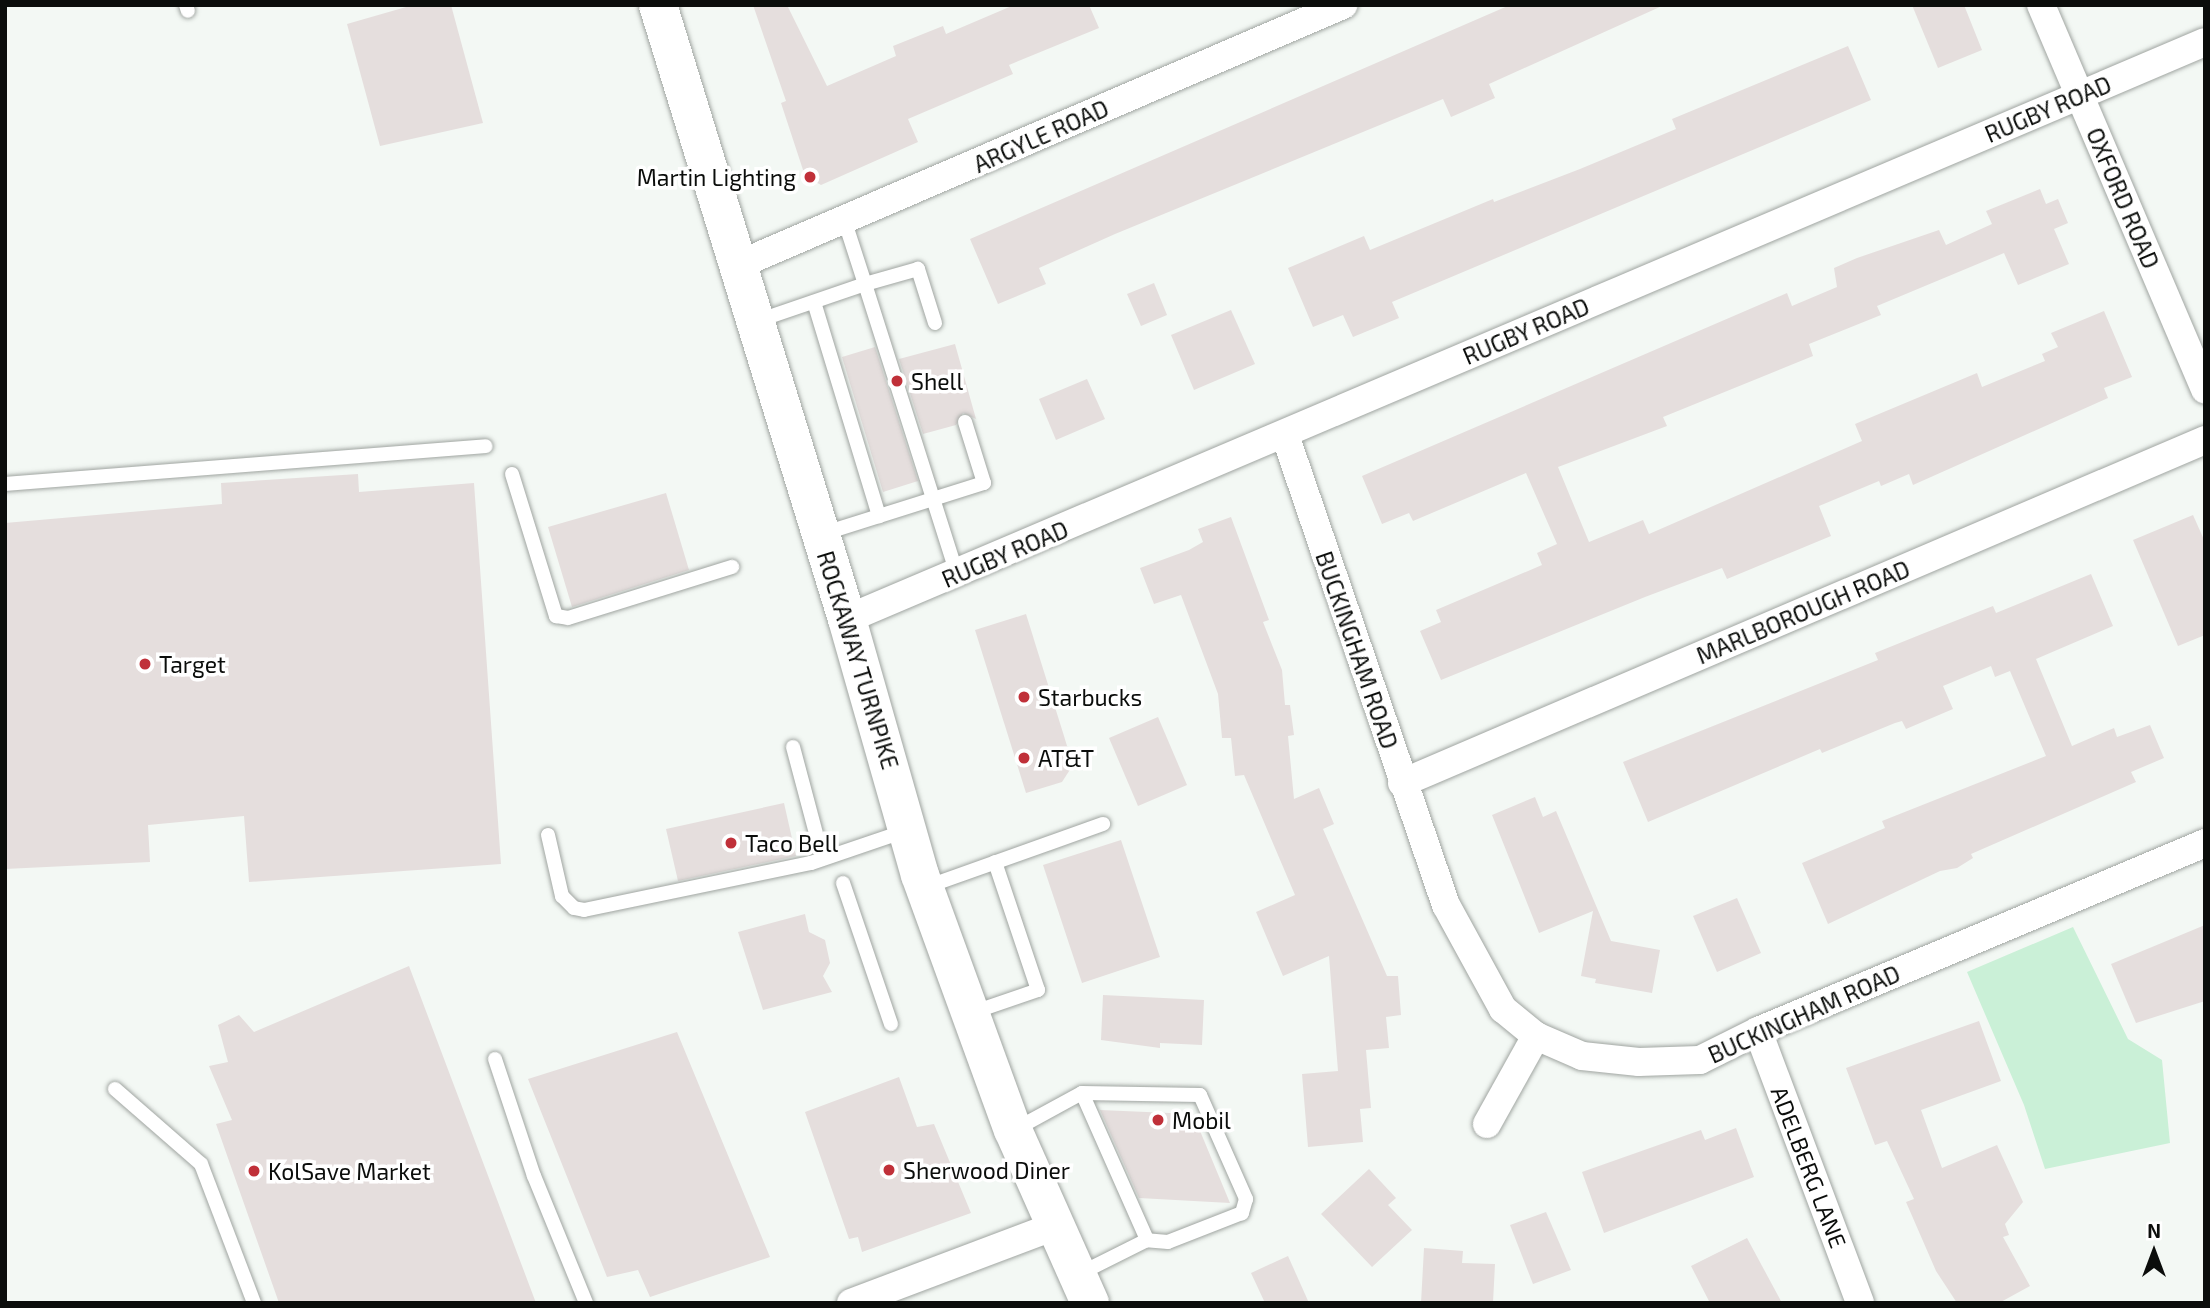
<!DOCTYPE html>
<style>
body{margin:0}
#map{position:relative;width:2210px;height:1308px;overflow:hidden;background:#f3f8f4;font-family:"Exo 2",sans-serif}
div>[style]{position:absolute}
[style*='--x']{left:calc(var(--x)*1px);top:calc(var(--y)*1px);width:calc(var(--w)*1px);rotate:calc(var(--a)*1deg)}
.green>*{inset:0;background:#caf0d7}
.building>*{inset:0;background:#e5dedd}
.roads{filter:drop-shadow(0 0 2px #a0a5a1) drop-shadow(0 0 2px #a0a5a1)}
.lane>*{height:14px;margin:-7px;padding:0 7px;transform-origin:7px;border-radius:7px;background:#fff}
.street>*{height:28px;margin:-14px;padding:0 14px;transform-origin:14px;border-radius:14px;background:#fff}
.secondary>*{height:38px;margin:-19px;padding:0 19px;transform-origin:19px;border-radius:19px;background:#fff}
.dots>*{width:19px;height:19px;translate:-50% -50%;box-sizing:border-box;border:4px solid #fff;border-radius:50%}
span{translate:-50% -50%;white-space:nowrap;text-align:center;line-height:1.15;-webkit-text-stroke:7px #fff;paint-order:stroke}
.street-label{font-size:23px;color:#0b0d0b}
.poi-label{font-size:23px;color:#0b0d0b}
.right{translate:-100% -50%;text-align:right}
.left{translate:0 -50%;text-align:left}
.frame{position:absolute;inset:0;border:7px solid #0b0d0b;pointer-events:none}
.north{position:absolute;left:2119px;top:1217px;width:70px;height:70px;-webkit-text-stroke:5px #fff;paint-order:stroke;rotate:0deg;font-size:19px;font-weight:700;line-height:28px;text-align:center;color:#0b0d0b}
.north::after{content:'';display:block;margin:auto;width:24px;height:32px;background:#0b0d0b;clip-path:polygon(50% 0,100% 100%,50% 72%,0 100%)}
</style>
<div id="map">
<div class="green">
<i style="clip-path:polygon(2073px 927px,2128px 1039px,2162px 1060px,2170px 1143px,2045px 1169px,2024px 1105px,1967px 972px)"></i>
</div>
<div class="building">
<i style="clip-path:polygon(413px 5px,451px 5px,483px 123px,380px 146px,347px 24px)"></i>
<i style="clip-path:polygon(753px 5px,787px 5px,827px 86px,896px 56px,893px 46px,943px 26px,946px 34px,1014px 5px,1089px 5px,1099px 28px,1009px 65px,1013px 74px,908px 119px,918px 142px,821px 185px,805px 176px,781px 103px,786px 101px)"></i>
<i style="clip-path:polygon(1510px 5px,1662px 6px,1489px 84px,1495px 98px,1451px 117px,1443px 99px,1115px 234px,1039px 268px,1046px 284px,998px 304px,970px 239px)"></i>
<i style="clip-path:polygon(1912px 5px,1964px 5px,1982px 50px,1938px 68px)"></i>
<i style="clip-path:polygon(1848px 46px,1871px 100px,1392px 302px,1399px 318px,1353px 337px,1343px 315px,1313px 327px,1288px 268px,1364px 236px,1370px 250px,1493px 199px,1494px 202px,1580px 169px,1676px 129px,1672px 119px)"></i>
<i style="clip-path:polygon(2040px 189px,2046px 204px,2058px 199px,2068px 223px,2054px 229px,2069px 264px,2018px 285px,2004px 253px,1877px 306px,1881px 315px,1809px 344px,1813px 356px,1663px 417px,1667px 426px,1558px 467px,1589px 542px,1643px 520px,1649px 534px,1862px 441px,1855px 424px,1977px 373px,1982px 387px,2045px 361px,2042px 354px,2058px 347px,2051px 333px,2104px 311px,2132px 377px,2104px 388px,2108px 398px,1913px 485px,1909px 474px,1881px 486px,1879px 481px,1819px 506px,1831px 536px,1727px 579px,1722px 568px,1645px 597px,1441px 680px,1420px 631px,1441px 622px,1436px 610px,1542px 565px,1537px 553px,1557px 544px,1526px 473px,1413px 521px,1409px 513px,1382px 524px,1362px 476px,1787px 293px,1792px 306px,1837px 287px,1834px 268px,1857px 258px,1939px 230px,1946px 245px,1992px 224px,1986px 211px)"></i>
<i style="clip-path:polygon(1154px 283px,1167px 315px,1141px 326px,1127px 294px)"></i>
<i style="clip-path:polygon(1231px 310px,1255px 364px,1194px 390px,1171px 335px)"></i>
<i style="clip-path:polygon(955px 344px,976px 419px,963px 413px,956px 425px,923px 434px,899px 359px)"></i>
<i style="clip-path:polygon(875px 347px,918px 481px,883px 492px,842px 357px)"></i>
<i style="clip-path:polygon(1087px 379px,1105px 419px,1056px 440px,1039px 399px)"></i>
<i style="clip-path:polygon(358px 474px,359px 492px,474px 483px,501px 864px,249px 882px,244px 816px,148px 825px,150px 862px,5px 869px,5px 523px,222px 504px,221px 483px)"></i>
<i style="clip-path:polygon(666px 493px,689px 570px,572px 607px,548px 527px)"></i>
<i style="clip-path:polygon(2193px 515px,2205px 542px,2205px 635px,2178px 646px,2133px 540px)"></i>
<i style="clip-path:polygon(1231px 517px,1269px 620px,1263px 622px,1282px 670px,1285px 705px,1290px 705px,1294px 735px,1288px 736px,1294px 799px,1319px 788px,1334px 824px,1323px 829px,1387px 976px,1398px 976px,1401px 1015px,1386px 1017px,1389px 1048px,1366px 1050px,1371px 1108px,1360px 1109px,1363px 1142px,1308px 1147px,1302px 1074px,1338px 1071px,1329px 956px,1283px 976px,1256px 912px,1295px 895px,1244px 775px,1235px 776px,1231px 738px,1222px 738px,1218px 694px,1181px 595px,1154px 604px,1140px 568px,1189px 550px,1203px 542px,1198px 529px)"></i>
<i style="clip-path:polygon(2091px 574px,2113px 626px,2036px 659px,2072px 746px,2114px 728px,2117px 737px,2150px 725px,2164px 758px,2131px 772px,2136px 782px,1971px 854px,1973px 858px,1957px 868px,1940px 871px,1828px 924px,1802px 863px,1885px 828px,1882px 821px,2046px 756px,2010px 671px,1995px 677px,1991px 666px,1943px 686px,1953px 709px,1906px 729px,1902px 721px,1895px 723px,1822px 753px,1820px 749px,1648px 822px,1623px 762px,1878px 660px,1875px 653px,1922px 634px,1993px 606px,1996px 613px)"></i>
<i style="clip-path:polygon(1026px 614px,1073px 765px,1062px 782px,1026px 793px,975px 630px)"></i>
<i style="clip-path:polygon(1158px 717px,1187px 785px,1138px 806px,1109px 738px)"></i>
<i style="clip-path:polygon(1535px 797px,1543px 817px,1556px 811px,1611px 941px,1660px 950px,1652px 993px,1595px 983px,1596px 979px,1581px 976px,1593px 911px,1539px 933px,1492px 815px)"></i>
<i style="clip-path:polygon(784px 803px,796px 856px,678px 881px,666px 829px)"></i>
<i style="clip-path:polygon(1121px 840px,1160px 957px,1082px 983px,1043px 865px)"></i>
<i style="clip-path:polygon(1737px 898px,1761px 953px,1717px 972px,1693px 916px)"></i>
<i style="clip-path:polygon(805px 914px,809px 932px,825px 940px,830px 963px,823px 976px,832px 992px,763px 1010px,738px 932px)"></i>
<i style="clip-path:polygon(2205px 925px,2205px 1001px,2136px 1023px,2111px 964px)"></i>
<i style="clip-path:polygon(409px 966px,536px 1303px,279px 1303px,216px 1124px,232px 1120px,209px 1066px,228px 1062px,218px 1025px,239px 1015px,254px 1032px)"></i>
<i style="clip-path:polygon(1103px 995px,1204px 1000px,1202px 1045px,1160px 1043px,1160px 1048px,1101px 1040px)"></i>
<i style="clip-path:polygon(1979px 1021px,2001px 1081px,1921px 1110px,1942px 1168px,1997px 1145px,2023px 1202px,2005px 1224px,2009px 1235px,2003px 1237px,2030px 1286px,1999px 1303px,1957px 1303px,1936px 1271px,1906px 1202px,1914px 1199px,1887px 1141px,1875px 1145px,1846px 1068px)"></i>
<i style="clip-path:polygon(677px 1032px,770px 1257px,650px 1297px,638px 1270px,607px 1277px,528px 1079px)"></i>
<i style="clip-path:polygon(899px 1077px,917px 1127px,934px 1124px,971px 1213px,862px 1252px,858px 1237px,849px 1239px,805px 1112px)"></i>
<i style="clip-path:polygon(1100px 1110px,1193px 1114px,1230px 1203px,1139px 1198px)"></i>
<i style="clip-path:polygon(1736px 1128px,1754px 1177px,1604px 1233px,1582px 1172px,1701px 1130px,1705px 1140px)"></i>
<i style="clip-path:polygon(1369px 1169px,1396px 1198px,1388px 1205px,1412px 1230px,1372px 1267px,1321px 1214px)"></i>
<i style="clip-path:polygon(1546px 1212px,1571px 1270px,1533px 1284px,1510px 1225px)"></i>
<i style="clip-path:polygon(1747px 1238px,1782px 1303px,1710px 1303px,1691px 1266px)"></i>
<i style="clip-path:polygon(1424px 1248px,1463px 1251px,1462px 1263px,1495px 1264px,1493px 1303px,1421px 1303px)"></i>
<i style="clip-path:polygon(1288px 1256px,1309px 1303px,1265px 1303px,1251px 1273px)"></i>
</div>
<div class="roads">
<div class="lane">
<i style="--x:186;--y:5;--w:6;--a:72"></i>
<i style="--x:814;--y:302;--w:224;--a:73.1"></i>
<i style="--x:757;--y:321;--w:114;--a:-18.9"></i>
<i style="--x:865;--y:284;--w:68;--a:-107.9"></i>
<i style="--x:935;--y:323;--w:57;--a:-107.5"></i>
<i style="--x:918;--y:269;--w:55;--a:164.2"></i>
<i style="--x:865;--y:284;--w:304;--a:72.4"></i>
<i style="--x:512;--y:474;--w:149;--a:72.8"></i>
<i style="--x:556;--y:616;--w:12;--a:9"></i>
<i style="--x:568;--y:618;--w:172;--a:-17.3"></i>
<i style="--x:5;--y:484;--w:482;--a:-4.5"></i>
<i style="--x:822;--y:534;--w:170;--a:-17.5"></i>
<i style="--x:984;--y:483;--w:64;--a:-107.3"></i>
<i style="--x:793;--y:747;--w:113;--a:75.1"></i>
<i style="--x:548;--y:835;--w:63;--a:77.1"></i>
<i style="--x:562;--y:896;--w:17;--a:45"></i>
<i style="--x:574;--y:908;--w:10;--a:11"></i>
<i style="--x:584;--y:910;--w:232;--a:-11.7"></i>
<i style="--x:811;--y:863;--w:99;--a:-18.8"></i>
<i style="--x:843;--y:883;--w:149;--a:71.2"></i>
<i style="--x:926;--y:887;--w:188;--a:-19.6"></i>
<i style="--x:971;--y:1013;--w:71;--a:-18.9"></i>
<i style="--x:1038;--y:990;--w:135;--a:-108.6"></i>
<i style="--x:495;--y:1059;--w:123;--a:71.6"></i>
<i style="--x:534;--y:1176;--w:137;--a:67.7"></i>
<i style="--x:115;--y:1089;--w:114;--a:41.1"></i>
<i style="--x:201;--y:1164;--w:149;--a:69.1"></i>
<i style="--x:1082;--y:1093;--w:161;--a:66.1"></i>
<i style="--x:1014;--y:1130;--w:77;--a:-28.6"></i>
<i style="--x:1082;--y:1093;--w:118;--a:1"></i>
<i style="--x:1200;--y:1095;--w:114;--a:66.1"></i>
<i style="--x:1246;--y:1199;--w:15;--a:106"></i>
<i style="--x:1242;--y:1213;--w:79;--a:158.6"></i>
<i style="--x:1168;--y:1242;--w:21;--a:-175"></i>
<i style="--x:1147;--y:1240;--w:76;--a:153.4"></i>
</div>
<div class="street">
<i style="--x:2041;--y:5;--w:418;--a:66.9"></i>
<i style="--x:738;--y:265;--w:659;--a:-23.26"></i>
<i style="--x:1285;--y:435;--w:497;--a:71.1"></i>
<i style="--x:1446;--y:905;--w:119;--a:61.3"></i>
<i style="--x:1503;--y:1009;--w:43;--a:39.3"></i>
<i style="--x:1536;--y:1036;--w:50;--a:23.5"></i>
<i style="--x:1582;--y:1056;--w:57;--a:6"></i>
<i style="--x:1639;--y:1062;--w:61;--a:-1.9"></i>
<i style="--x:1700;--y:1060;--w:65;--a:-26.6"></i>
<i style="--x:1758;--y:1031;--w:485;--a:-22.8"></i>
<i style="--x:847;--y:619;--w:1475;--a:-23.02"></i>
<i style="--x:1402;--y:783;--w:873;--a:-23.13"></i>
<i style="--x:1758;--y:1031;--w:290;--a:69.4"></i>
<i style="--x:1487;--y:1124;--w:101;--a:-60.9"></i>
<i style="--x:851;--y:1303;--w:215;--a:-20.7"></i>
</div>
<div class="secondary">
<i style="--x:658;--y:5;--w:642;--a:72.89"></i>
<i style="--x:847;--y:619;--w:266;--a:74.1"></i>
<i style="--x:920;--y:875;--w:271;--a:70"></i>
<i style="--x:1013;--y:1130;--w:189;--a:66"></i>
</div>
</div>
<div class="dots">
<i style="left:810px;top:177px;background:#c03039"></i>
<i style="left:897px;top:381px;background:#c03039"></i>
<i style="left:145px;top:664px;background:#c03039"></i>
<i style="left:1024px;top:697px;background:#c03039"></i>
<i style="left:1024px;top:758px;background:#c03039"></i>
<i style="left:731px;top:843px;background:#c03039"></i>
<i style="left:1158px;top:1120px;background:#c03039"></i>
<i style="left:889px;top:1170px;background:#c03039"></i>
<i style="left:254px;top:1171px;background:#c03039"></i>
</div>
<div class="street-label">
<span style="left:2048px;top:109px;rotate:-23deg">RUGBY ROAD</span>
<span style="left:1041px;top:136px;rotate:-24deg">ARGYLE ROAD</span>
<span style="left:2123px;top:198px;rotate:67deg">OXFORD ROAD</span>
<span style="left:1526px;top:331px;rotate:-23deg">RUGBY ROAD</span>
<span style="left:1005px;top:554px;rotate:-23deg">RUGBY ROAD</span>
<span style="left:1803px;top:612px;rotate:-23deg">MARLBOROUGH ROAD</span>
<span style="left:1357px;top:650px;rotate:71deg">BUCKINGHAM ROAD</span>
<span style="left:858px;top:660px;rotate:73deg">ROCKAWAY TURNPIKE</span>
<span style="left:1804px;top:1014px;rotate:-24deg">BUCKINGHAM ROAD</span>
<span style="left:1809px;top:1167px;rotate:69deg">ADELBERG LANE</span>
</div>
<div class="poi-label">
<span class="right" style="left:796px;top:177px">Martin Lighting</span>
<span class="left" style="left:911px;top:381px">Shell</span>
<span class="left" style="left:159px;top:664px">Target</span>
<span class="left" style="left:1038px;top:697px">Starbucks</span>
<span class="left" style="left:1038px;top:758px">AT&amp;T</span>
<span class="left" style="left:745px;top:843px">Taco Bell</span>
<span class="left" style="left:1172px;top:1120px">Mobil</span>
<span class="left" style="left:903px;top:1170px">Sherwood Diner</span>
<span class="left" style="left:268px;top:1171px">KolSave Market</span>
</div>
<div class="frame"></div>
<div class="north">N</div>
</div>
